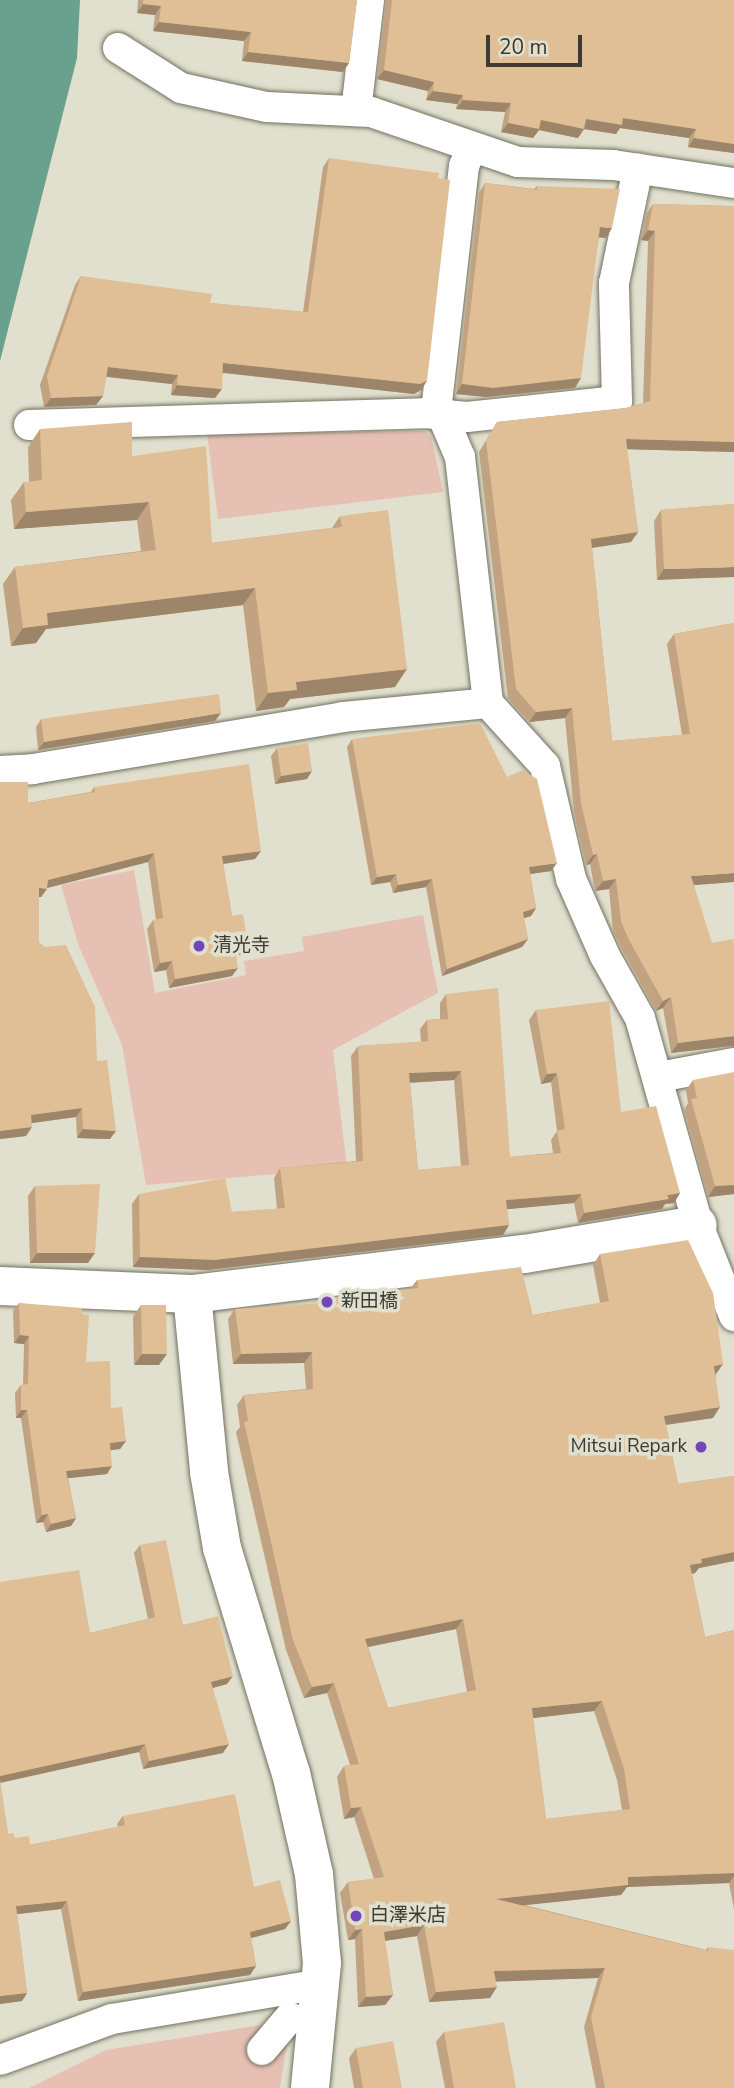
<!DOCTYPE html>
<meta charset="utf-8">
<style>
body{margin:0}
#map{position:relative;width:734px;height:2088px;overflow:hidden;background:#e1e0ce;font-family:"Nunito Sans","Noto Sans JP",sans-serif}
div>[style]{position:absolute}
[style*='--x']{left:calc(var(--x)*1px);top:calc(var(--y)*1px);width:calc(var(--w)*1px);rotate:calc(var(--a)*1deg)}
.green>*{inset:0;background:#e7c0b4}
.water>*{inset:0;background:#6aa18e}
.roads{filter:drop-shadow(0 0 2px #727161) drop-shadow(0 0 2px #727161)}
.street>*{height:30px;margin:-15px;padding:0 15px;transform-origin:15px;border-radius:15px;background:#fff}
.secondary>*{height:38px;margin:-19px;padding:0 19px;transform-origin:19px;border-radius:19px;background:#fff}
.wall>*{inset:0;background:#c1a381}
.shaded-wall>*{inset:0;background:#9d8569}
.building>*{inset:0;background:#e0be96}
.dots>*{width:19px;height:19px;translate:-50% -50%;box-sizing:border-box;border:4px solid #e1e0ce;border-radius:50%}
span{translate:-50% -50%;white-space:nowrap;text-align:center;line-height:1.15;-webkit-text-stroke:7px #e1e0ce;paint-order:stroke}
.poi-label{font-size:19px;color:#3b3a33}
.left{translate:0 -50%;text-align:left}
.right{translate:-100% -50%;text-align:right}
.scale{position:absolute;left:486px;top:35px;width:96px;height:32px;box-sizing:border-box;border:4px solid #3b3a33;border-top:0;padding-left:9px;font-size:21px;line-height:24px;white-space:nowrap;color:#3b3a33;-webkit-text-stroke:5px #e1e0ce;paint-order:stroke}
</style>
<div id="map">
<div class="green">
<i style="clip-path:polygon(424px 431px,431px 436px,443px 492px,218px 519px,207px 434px)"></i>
<i style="clip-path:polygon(134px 870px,155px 993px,246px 975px,244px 961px,304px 951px,302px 937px,423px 915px,438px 993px,333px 1050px,347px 1168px,146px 1185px,122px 1045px,78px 944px,61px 885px)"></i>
<i style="clip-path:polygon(267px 2024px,287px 2043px,280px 2088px,29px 2088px,106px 2050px)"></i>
</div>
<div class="water">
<i style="clip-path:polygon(0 0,80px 0,77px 58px,0 361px)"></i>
</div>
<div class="roads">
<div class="street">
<i style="--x:118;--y:48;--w:75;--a:32.4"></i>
<i style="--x:181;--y:88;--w:88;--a:12.5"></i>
<i style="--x:267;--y:107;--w:104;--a:2.8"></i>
<i style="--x:371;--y:112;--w:155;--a:18.8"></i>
<i style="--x:518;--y:162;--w:95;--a:1.8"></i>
<i style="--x:613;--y:165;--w:122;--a:8.5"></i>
<i style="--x:356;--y:111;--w:112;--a:-83.3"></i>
<i style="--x:471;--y:149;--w:18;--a:112"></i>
<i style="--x:464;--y:166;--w:239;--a:96.5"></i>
<i style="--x:437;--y:403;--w:59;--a:66.9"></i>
<i style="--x:460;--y:457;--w:248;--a:83.5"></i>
<i style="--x:488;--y:703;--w:85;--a:47.9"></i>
<i style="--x:545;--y:766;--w:116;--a:77"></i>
<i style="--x:571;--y:879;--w:84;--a:66.2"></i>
<i style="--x:605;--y:956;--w:71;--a:60.6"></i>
<i style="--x:640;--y:1018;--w:215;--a:74.3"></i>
<i style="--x:698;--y:1225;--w:98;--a:68.4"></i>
<i style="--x:29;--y:425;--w:396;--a:-1.7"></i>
<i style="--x:425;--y:413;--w:42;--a:5.4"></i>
<i style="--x:467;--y:417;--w:151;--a:-6.1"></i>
<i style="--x:617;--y:401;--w:118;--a:-91.5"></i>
<i style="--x:614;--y:283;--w:117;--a:-78.2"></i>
<i style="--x:0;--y:771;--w:33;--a:-3"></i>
<i style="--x:33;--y:769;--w:314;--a:-9.5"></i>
<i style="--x:343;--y:717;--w:146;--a:-5.5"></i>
<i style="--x:659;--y:1077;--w:76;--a:-10.6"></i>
<i style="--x:262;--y:2050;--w:43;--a:-49.7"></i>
<i style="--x:0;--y:2060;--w:119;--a:-20.1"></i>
<i style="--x:112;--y:2019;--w:212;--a:-9.5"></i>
</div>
<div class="secondary">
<i style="--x:0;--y:1286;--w:192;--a:2.4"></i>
<i style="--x:192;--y:1294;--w:334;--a:-6.9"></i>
<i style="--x:524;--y:1254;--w:176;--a:-9.5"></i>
<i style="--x:192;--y:1294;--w:179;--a:84.5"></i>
<i style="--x:209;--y:1472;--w:77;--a:80.3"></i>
<i style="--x:222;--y:1548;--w:235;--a:73"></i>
<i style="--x:291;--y:1773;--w:104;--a:77.2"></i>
<i style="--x:314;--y:1874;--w:89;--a:84.9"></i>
<i style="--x:322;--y:1963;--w:126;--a:95.5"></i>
</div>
</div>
<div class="wall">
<i style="clip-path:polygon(138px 0,357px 0,349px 63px,343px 72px,242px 61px,244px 41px,153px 31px,155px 15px,137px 13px)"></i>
<i style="clip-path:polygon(386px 0,734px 0,734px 153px,688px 147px,689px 138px,620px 128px,616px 134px,584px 129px,578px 138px,539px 130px,533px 138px,501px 132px,505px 112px,456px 109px,457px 104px,426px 100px,428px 91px,377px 79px)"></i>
<i style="clip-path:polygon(329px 158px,421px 390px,414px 394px,223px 373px,215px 398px,171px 395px,172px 384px,106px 377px,103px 396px,96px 405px,44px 407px,40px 385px,75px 285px,81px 276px,210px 303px,303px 312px,323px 167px)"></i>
<i style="clip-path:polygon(485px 183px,534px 189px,537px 186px,606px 238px,599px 237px,575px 388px,486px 397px,456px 394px,479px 193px)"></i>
<i style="clip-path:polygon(653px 204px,734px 206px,734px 452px,627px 449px,638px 532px,631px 542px,592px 548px,612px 741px,682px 735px,667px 644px,674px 634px,734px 623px,694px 885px,731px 1046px,671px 1053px,663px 1008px,656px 1011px,621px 948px,613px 932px,609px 889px,595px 891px,590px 864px,586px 865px,574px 813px,565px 718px,529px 722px,508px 699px,479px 452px,497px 422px,626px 408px,643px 403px,648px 241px,641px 240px,646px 214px)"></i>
<i style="clip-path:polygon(40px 429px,132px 456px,212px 543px,332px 528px,340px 516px,395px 687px,290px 699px,284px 707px,256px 711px,243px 605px,46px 629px,36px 643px,11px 646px,3px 584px,15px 567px,141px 551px,137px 520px,14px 529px,11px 500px,24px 482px,29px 482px,28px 447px)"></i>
<i style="clip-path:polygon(734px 504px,657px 580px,654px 521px,661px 510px)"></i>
<i style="clip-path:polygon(41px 719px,215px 721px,38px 750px,36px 727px)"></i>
<i style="clip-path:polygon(352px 739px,551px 871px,530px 874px,536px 908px,531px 916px,524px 918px,528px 939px,522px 947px,442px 976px,426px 887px,393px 893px,390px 882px,371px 885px,347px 747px)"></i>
<i style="clip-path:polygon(277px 748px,307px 779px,275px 784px,271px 756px)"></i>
<i style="clip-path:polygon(0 782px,28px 803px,91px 792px,94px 787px,255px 859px,223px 864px,232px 916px,248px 946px,242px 954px,236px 955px,232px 976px,169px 988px,166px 970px,154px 972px,147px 929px,153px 920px,156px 920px,148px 862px,47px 888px,41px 897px,39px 897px,39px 942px,97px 1061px,110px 1139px,77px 1138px,76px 1117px,32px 1123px,26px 1136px,0 1139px)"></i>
<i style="clip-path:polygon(evenodd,446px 994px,510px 1157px,553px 1153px,551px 1140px,557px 1131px,551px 1082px,541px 1084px,529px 1020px,536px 1010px,621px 1112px,680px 1193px,674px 1203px,665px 1204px,662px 1209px,578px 1223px,574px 1203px,507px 1209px,509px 1225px,503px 1235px,208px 1270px,133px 1267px,132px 1204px,139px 1194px,232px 1212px,277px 1209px,274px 1178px,280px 1168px,356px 1161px,351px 1056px,358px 1046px,421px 1042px,420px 1029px,427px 1020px,440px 1019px,440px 1003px,446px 994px,454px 1080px,461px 1166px,418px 1170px,410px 1083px,454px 1080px)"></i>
<i style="clip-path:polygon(693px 1080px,734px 1194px,708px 1197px,684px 1110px,688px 1103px,686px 1090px)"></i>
<i style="clip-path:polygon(35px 1186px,88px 1263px,30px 1263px,28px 1196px)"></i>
<i style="clip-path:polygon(evenodd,600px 1254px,716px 1374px,713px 1418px,666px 1425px,678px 1484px,734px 1476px,734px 1561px,699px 1568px,695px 1573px,692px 1574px,705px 1637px,734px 1630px,734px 1909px,729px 1883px,627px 1887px,621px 1895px,524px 1905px,706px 1950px,708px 1947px,734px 2088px,596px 2088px,584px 2027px,598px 1978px,496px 1981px,490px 1998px,429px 2002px,417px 1936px,385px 1941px,393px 1995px,385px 2005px,358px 2007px,355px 1939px,348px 1940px,340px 1893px,348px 1882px,374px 1879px,354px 1817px,344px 1819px,337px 1777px,344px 1766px,350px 1765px,327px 1693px,304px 1698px,286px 1650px,236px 1432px,240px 1427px,237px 1405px,244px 1395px,306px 1389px,304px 1363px,233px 1364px,228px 1319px,235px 1309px,319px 1304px,322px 1299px,410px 1289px,417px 1280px,533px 1315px,600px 1303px,593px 1265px,600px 1254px,456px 1629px,467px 1692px,388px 1708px,368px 1647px,456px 1629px,600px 1254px,594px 1711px,617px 1780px,622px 1810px,546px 1819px,533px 1718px,594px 1711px)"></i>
<i style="clip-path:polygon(19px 1303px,82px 1314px,86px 1362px,111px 1408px,126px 1441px,120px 1449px,111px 1450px,107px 1474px,68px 1478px,76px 1518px,71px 1526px,46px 1532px,43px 1522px,36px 1523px,21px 1418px,16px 1418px,15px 1393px,21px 1385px,23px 1385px,24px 1344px,14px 1343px,13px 1311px)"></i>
<i style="clip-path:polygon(141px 1305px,159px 1365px,134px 1365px,133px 1317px)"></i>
<i style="clip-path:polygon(140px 1545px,183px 1625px,227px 1684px,213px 1688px,223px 1753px,143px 1769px,139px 1752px,0 1782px,8px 1834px,15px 1838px,30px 1845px,118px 1827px,117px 1824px,123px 1816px,254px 1887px,291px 1921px,285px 1929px,251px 1938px,256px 1966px,250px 1975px,78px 2001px,61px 1909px,17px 1914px,27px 1993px,22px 2001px,0 2004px,0 1582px,90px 1633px,148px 1619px,134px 1553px)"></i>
<i style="clip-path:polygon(444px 2032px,516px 2088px,445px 2088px,436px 2042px)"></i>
<i style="clip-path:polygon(356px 2048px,402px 2088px,354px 2088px,349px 2058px)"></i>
</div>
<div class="shaded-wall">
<i style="clip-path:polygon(143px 4px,161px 6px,155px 15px,137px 13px)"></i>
<i style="clip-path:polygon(159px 22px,251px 32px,244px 41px,153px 31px)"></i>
<i style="clip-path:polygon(248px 52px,349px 63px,343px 72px,242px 61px)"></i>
<i style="clip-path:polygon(384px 70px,434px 82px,428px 91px,377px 79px)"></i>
<i style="clip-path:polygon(433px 91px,463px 95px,457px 104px,426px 100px)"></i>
<i style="clip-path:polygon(463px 100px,511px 103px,505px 112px,456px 109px)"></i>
<i style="clip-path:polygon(623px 118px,696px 129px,689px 138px,620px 128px,616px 134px,584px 129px,578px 138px,539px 130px,533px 138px,501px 132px,508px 123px,541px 120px)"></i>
<i style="clip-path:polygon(694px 138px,734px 144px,734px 153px,688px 147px)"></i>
<i style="clip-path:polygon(600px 227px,612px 228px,606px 238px,593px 237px)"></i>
<i style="clip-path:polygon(648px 230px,655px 231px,648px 241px,641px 240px)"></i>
<i style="clip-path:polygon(223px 363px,427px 381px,421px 390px,414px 394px,217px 372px)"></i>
<i style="clip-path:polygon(108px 367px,178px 375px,172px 384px,101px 376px)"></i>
<i style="clip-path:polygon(581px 378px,575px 388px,486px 397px,456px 394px,462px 384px)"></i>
<i style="clip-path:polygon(177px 385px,222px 389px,215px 398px,171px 395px)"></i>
<i style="clip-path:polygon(103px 396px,96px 405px,44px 407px,51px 398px)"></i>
<i style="clip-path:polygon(626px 439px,734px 442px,734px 452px,619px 449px)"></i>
<i style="clip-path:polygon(149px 502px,137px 520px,14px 529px,26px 512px)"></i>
<i style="clip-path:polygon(638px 532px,631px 542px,584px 549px,591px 539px)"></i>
<i style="clip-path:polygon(734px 567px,734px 577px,657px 580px,664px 569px)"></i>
<i style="clip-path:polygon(255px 588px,243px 605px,46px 629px,36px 643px,11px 646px,23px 628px,47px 613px)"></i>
<i style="clip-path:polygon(407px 669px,395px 687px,290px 699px,284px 707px,256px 711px,268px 693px,296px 682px)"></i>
<i style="clip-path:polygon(572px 708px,565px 718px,529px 722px,536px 712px)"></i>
<i style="clip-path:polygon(221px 713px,215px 721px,38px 750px,44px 742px)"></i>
<i style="clip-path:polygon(312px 771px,307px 779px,275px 784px,281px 776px)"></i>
<i style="clip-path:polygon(261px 851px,255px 859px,216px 865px,222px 856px)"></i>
<i style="clip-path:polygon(154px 853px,148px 862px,43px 889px,47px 889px,41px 897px,33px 897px,39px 888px,48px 880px)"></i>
<i style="clip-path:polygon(597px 854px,590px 864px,586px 865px,593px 855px)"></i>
<i style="clip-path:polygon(557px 863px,551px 871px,523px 875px,529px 867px)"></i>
<i style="clip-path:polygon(734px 873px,734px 882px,684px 886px,691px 876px)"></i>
<i style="clip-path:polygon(396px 874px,390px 882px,371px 885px,377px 877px)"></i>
<i style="clip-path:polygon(432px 879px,426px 887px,393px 893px,398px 885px)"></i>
<i style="clip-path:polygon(616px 879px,609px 889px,595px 891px,603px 881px)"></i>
<i style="clip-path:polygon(536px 908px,531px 916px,518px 920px,523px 912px)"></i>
<i style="clip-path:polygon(528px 939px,522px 947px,442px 976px,447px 969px)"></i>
<i style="clip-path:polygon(248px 946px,242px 954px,229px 957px,235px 948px)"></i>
<i style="clip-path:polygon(172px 961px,166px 970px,154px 972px,160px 963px)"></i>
<i style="clip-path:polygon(238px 968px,232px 976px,169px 988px,175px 979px)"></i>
<i style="clip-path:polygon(671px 997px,663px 1008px,656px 1011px,663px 1001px)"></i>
<i style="clip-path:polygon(734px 1036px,734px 1047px,731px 1046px,671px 1053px,678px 1043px)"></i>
<i style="clip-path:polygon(461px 1071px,454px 1080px,402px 1083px,409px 1073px)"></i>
<i style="clip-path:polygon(557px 1073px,551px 1082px,541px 1084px,547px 1074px)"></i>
<i style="clip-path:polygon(82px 1108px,76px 1117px,25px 1124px,31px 1115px)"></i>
<i style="clip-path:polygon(32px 1127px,26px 1136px,0 1139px,0 1131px)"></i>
<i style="clip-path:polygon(83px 1129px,116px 1131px,110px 1139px,77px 1138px)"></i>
<i style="clip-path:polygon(734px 1185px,734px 1194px,708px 1197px,715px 1186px)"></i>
<i style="clip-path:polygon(680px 1193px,674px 1203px,665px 1204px,662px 1209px,578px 1223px,584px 1213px)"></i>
<i style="clip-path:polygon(581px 1194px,574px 1203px,499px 1210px,506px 1200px)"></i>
<i style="clip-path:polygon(509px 1225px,503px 1235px,208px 1270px,133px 1267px,140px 1257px)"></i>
<i style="clip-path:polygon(37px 1253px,95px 1253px,88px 1263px,30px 1263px)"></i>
<i style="clip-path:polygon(20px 1335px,29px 1336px,24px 1344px,14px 1343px)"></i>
<i style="clip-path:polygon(312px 1352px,304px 1363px,233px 1364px,241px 1354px)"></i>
<i style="clip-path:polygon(142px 1354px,167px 1354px,159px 1365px,134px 1365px)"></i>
<i style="clip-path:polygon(723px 1364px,716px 1374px,706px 1376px,714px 1366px)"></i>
<i style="clip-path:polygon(720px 1407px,713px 1418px,657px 1426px,664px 1416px)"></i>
<i style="clip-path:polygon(21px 1410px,27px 1410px,21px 1418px,16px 1418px)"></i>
<i style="clip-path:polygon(126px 1441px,120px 1449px,105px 1451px,110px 1443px)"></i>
<i style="clip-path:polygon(112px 1466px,107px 1474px,61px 1479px,66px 1471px)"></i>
<i style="clip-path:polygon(48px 1514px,43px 1522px,36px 1523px,42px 1515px)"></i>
<i style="clip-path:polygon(76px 1518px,71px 1526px,46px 1532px,51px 1524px)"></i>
<i style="clip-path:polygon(734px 1552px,734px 1561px,699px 1568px,695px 1573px,683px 1576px,690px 1565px,701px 1559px)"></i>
<i style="clip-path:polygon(463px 1619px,456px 1629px,358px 1649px,365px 1639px)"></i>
<i style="clip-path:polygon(233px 1676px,227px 1684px,205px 1690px,211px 1682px)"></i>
<i style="clip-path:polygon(334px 1683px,327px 1693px,304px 1698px,312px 1687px)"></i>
<i style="clip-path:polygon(602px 1701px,594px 1711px,525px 1719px,532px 1708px)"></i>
<i style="clip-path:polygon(145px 1744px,139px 1752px,0 1783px,0 1776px)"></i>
<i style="clip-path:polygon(229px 1744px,223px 1753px,143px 1769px,149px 1761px)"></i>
<i style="clip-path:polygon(361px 1807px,354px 1817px,344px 1819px,351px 1808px)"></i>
<i style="clip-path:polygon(734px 1873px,734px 1876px,729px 1883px,627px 1887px,621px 1895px,489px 1909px,496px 1899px,628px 1877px)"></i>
<i style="clip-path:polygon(67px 1901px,61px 1909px,10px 1915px,16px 1906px)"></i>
<i style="clip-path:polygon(291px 1921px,285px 1929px,244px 1940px,250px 1932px)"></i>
<i style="clip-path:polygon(424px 1925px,417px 1936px,377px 1942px,384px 1932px)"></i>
<i style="clip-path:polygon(362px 1929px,355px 1939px,348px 1940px,355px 1930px)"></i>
<i style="clip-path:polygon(256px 1966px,250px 1975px,78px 2001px,83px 1992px)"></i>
<i style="clip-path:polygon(605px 1968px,598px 1978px,487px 1982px,494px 1971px)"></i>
<i style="clip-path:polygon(497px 1987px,490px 1998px,429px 2002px,436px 1992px)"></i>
<i style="clip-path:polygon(27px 1993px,22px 2001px,0 2004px,0 1996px)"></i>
<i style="clip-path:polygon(393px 1995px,385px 2005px,358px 2007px,366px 1997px)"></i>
</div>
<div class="building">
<i style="clip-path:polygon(143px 0,357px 0,349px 63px,248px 52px,251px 32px,159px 22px,161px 6px,143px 4px)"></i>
<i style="clip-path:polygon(392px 0,734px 0,734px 144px,694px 138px,696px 129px,623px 118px,622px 125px,586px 119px,584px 129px,541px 120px,539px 129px,508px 123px,511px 103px,463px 100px,463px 95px,433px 91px,434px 82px,384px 70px)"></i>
<i style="clip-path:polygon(329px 158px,439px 173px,438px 178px,450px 180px,427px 381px,420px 384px,223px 363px,222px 389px,177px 385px,178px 375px,108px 367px,103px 396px,51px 398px,47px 376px,81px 276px,212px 294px,210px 303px,308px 312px)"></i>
<i style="clip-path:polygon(485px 183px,537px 190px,537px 186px,620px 189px,612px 228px,600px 227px,581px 378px,493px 388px,462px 384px)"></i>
<i style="clip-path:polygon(653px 204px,734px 206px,734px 442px,626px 439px,638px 532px,591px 539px,612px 741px,690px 734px,674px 634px,734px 623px,734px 873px,691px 876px,712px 943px,733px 939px,734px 945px,734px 1036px,678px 1043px,671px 997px,663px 1001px,628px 938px,621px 921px,616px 879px,603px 881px,597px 854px,593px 855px,581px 803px,572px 708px,536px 712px,516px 689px,486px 441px,497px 422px,626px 408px,650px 401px,655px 231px,648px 230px)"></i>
<i style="clip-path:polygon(132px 422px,132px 456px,206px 446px,212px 543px,342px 527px,340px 516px,388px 510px,407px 669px,296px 682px,297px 690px,268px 693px,255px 588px,47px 613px,48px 625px,23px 628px,15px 567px,156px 550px,149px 502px,26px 512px,24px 482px,42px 480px,40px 429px)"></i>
<i style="clip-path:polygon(734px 504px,734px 567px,664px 569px,661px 510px)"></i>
<i style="clip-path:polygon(219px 694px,221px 713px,44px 742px,41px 719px)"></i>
<i style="clip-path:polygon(480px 723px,507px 777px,523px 770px,537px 779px,557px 863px,529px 867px,536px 908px,523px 912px,528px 939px,447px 969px,432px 879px,398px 885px,396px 874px,377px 877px,352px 739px)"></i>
<i style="clip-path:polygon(308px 743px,312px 771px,281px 776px,277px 748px)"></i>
<i style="clip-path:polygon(249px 764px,261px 851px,222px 856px,232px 916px,243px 914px,248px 946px,235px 948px,238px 968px,175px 979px,172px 961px,160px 963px,153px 920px,163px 918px,154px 853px,48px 880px,47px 889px,39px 888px,39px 942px,45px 947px,66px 945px,95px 1007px,97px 1061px,107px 1060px,116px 1131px,83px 1129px,82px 1108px,31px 1115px,32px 1127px,0 1131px,0 782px,28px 782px,28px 803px,95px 792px,94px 787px)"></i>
<i style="clip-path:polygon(evenodd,498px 988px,510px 1157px,561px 1153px,557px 1131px,565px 1129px,557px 1073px,547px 1074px,536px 1010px,609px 1001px,621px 1112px,656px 1106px,680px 1193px,667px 1195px,669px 1199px,584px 1213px,581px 1194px,506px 1200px,509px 1225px,215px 1260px,140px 1257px,139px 1194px,225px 1178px,232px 1212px,285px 1208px,280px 1168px,363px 1161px,358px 1046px,428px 1041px,427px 1020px,448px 1019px,446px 994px,498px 988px,461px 1071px,469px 1165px,418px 1170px,409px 1073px,461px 1071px)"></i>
<i style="clip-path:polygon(734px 1072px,734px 1185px,715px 1186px,691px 1099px,697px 1098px,693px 1080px)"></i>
<i style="clip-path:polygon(100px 1184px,95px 1253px,37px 1253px,35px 1186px)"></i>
<i style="clip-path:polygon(evenodd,688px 1240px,713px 1293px,723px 1364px,714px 1366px,720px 1407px,664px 1416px,678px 1484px,734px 1476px,734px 1552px,701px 1559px,702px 1563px,690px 1565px,705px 1637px,734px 1630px,734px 1873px,628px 1877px,628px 1885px,496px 1899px,708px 1951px,708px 1947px,734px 1950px,734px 2088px,605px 2088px,591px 2017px,605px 1968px,494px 1971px,497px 1987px,436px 1992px,424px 1925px,384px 1932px,393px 1995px,366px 1997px,362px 1929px,355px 1930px,348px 1882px,384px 1877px,361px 1807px,351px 1808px,344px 1766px,359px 1764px,334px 1683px,312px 1687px,293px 1640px,244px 1422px,248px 1421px,244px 1395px,313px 1389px,312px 1352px,241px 1354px,235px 1309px,322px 1303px,322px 1299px,418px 1288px,417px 1280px,521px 1267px,533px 1315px,609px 1301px,600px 1254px,688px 1240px,463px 1619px,476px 1690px,388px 1708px,365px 1639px,463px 1619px,688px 1240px,602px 1701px,624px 1769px,630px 1809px,546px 1819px,532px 1708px,602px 1701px)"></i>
<i style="clip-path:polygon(19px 1303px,82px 1308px,82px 1314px,89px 1315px,86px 1362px,110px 1361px,111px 1408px,122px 1407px,126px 1441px,110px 1443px,112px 1466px,66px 1471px,76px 1518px,51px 1524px,48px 1514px,42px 1515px,27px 1410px,21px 1410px,21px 1385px,28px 1384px,29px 1336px,20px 1335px)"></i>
<i style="clip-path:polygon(141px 1305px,166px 1305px,167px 1354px,142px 1354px)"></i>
<i style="clip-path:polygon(166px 1540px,183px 1625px,218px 1616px,233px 1676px,211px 1682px,229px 1744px,149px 1761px,145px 1744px,0 1776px,0 1582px,79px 1570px,90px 1633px,155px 1617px,140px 1545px)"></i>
<i style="clip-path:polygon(0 1779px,8px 1834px,13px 1833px,15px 1838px,29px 1836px,30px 1845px,125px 1825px,123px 1816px,235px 1794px,254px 1887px,280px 1880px,291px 1921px,250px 1932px,256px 1966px,83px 1992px,67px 1901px,16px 1906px,27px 1993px,0 1996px)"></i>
<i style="clip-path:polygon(504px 2022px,516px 2088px,454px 2088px,444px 2032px)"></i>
<i style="clip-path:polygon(393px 2041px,402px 2088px,363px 2088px,356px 2048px)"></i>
</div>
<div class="dots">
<i style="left:199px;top:946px;background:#7344bc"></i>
<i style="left:327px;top:1302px;background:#7344bc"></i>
<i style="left:701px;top:1447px;background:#7344bc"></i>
<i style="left:356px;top:1916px;background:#7344bc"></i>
</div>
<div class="poi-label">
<span class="left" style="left:213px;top:946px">清光寺</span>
<span class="left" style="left:341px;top:1302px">新田橋</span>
<span class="right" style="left:687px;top:1447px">Mitsui Repark</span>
<span class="left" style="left:370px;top:1916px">白澤米店</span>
</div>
<div class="scale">20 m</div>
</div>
